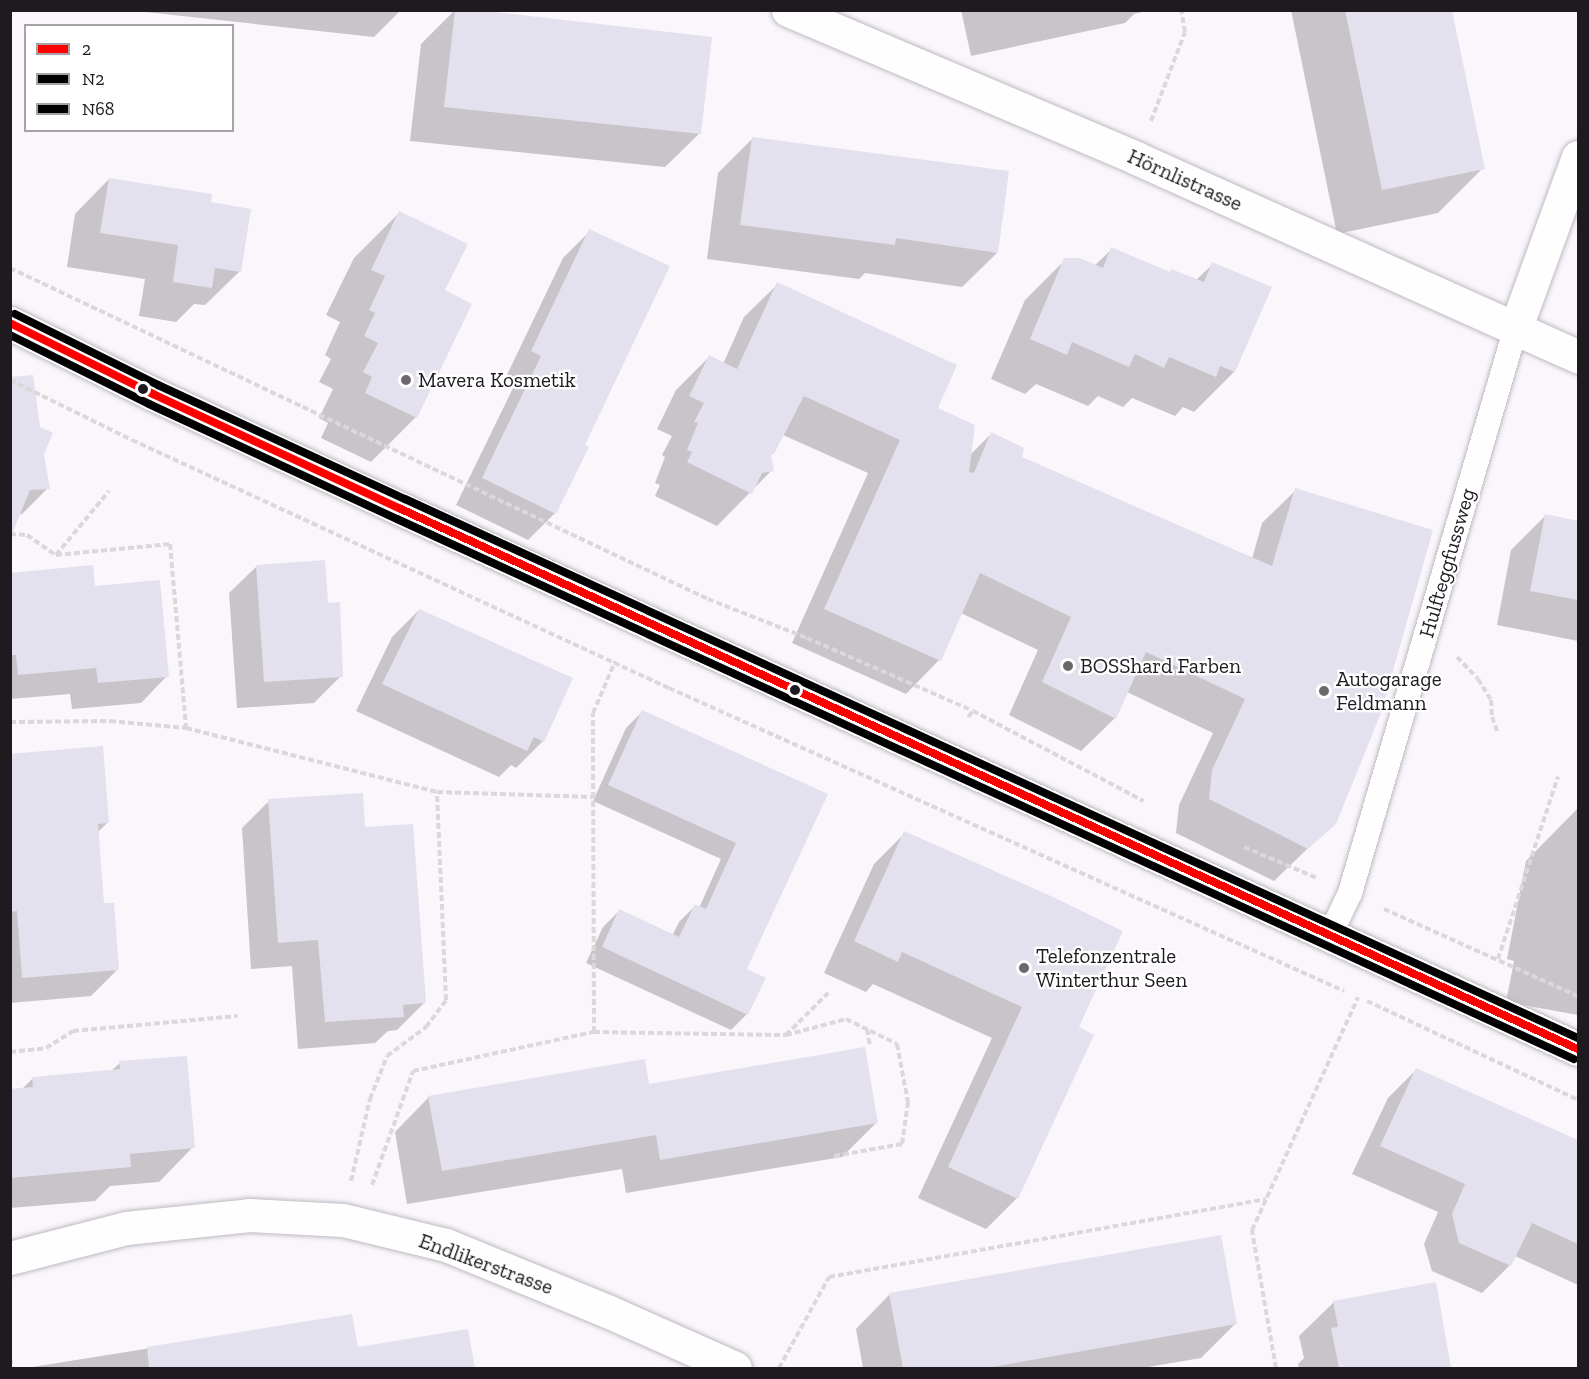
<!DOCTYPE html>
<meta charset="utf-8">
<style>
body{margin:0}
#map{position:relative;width:1589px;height:1379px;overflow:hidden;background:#faf6fc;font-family:"Zilla Slab",serif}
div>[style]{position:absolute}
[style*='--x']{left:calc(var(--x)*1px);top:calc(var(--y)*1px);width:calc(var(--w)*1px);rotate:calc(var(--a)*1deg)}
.shadow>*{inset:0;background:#0003}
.building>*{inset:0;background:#e3e1ee}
.path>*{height:4px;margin-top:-2px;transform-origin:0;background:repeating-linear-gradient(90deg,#dad8db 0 6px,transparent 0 9px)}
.roads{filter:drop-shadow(0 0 2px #bebac0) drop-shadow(0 0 2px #bebac0)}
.service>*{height:24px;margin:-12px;padding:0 12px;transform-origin:12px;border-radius:12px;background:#fefeff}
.minor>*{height:33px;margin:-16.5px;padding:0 16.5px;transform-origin:16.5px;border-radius:16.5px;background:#fefeff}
.primary>*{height:33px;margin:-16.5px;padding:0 16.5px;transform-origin:16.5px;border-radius:16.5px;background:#fefeff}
.bus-1>*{height:8px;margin:-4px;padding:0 4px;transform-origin:4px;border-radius:4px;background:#f00}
.bus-2>*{height:8px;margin:-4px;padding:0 4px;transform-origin:4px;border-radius:4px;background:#000}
.bus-3>*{height:8px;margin:-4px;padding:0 4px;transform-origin:4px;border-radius:4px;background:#000}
.dots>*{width:16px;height:16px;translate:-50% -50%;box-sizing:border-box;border:3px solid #fff;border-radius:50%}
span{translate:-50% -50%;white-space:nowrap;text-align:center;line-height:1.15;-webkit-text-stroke:4.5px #fff;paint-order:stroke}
.street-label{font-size:21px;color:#1e1a20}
.poi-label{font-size:21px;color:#1e1a20}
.left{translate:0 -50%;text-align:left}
.frame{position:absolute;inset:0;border:12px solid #1e1a20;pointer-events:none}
.legend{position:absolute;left:24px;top:24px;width:210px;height:108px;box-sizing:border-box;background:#fff;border:2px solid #a5a3a6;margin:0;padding:8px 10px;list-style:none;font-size:18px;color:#1e1a20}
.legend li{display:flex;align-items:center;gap:12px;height:30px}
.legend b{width:30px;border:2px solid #a5a3a6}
</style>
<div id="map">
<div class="shadow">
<i style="clip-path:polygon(127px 10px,401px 10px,374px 37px)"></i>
<i style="clip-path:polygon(455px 10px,463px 10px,700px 133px,665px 167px,410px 141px,421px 44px)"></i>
<i style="clip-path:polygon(961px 10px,1150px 10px,1134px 14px,1125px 23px,971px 56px)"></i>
<i style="clip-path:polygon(1291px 10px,1451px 10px,1483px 168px,1438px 213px,1337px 234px)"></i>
<i style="clip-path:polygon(753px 138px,997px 253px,962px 287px,865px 273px,859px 279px,707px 259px,718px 173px)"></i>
<i style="clip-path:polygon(109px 179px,209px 203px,240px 271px,205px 305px,194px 304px,176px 322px,139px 316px,145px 279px,67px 267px,75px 214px)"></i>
<i style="clip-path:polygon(399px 213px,443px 291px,416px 417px,371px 462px,321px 438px,328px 423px,319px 418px,333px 389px,319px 382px,331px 359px,325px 355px,340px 322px,326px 315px,354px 258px)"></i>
<i style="clip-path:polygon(590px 231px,583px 446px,555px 513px,528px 540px,456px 505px,515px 384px,505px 379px,563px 258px)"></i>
<i style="clip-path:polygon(1112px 249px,1169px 274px,1196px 280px,1213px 264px,1234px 372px,1194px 412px,1183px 407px,1175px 416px,1132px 398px,1123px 407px,1098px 396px,1088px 406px,1036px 384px,1025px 394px,991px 379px,1025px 300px,1065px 260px,1094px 266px)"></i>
<i style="clip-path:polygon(778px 284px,936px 408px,969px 456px,991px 434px,1021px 458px,1252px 559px,1262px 523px,1296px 490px,1334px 823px,1274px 881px,1176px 833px,1179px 805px,1213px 733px,1127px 692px,1115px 718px,1081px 751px,1009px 715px,1038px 650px,961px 613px,939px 660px,906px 694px,792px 643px,868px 473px,783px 435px,770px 457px,772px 470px,717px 526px,655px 496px,660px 485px,655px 483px,665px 457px,662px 455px,672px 436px,657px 429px,676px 390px,709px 357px,723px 364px,744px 317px)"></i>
<i style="clip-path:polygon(10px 414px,43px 454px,48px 488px,22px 514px,10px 515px)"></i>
<i style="clip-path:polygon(1545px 516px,1578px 522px,1578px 641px,1497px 625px,1511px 550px)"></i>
<i style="clip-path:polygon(257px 566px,327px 605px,341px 676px,314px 703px,237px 708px,229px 593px)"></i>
<i style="clip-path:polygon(10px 574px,93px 588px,167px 676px,141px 703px,72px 709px,70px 694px,10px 699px)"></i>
<i style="clip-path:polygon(419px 610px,543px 741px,516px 768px,511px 765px,499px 777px,356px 711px,392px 637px)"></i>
<i style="clip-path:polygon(642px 712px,826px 795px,745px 970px,747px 1014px,731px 1030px,586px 963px,603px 927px,619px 911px,672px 936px,679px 922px,695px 906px,699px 908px,721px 859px,593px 801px,626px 728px)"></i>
<i style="clip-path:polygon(10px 755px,108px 822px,97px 833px,103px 905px,118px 969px,91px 996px,10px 1003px)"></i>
<i style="clip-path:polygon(269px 801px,364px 829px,424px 1003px,397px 1030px,388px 1031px,375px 1043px,298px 1049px,292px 966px,251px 969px,242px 828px)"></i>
<i style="clip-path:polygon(1578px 808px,1578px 1015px,1506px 1002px,1514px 961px,1507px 959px,1526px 861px)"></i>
<i style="clip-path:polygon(905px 833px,1077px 1028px,1017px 1198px,986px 1229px,918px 1198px,992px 1038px,873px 984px,866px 992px,824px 973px,874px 864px)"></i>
<i style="clip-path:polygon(120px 1063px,193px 1147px,159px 1182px,110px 1186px,95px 1201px,10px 1208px,10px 1090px,22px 1089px,33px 1078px,111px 1071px)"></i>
<i style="clip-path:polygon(1416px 1070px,1578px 1143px,1578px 1285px,1515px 1256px,1510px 1265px,1482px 1293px,1432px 1271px,1424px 1244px,1438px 1212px,1352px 1174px,1388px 1098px)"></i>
<i style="clip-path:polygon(648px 1086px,876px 1123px,842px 1157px,626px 1193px,622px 1169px,407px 1204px,395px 1132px,429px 1097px)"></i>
<i style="clip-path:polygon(1435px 1284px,1450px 1368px,1299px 1368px,1298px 1364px,1304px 1358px,1299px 1336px,1334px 1302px)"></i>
<i style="clip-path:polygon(890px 1294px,1235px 1324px,1201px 1358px,1142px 1368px,863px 1368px,856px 1329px)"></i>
<i style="clip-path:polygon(351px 1316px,356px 1348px,467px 1331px,473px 1368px,26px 1368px)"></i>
</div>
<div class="building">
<i style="clip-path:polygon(455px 10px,478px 10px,712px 37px,701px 134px,444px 107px)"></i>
<i style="clip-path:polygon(1345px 10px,1452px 10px,1485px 169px,1382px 190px)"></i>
<i style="clip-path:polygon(752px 137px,1009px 171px,998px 253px,896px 238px,895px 245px,740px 225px)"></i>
<i style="clip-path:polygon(109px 178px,212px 194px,211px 202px,251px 209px,241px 272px,215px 268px,212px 288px,173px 282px,178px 245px,100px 233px)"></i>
<i style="clip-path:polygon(399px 211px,468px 244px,445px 290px,472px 304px,417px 418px,365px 393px,372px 377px,363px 372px,378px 343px,364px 336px,375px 313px,369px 310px,385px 276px,371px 270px)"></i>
<i style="clip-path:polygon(589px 229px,670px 266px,585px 445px,589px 447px,556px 514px,482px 478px,541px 356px,531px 351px)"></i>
<i style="clip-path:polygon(1111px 247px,1170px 272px,1171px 269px,1204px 282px,1212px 262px,1272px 287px,1235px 372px,1220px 366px,1216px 377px,1169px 357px,1164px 368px,1135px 354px,1129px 367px,1072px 342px,1067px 355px,1030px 339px,1064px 258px,1080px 258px,1103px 268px)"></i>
<i style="clip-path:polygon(777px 282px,957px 365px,938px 408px,975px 425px,969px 472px,974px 473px,991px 432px,1024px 448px,1022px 457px,1272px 566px,1295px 488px,1433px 530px,1381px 713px,1336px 824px,1308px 849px,1209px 799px,1212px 770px,1245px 699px,1146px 652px,1116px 719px,1042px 682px,1071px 617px,980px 573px,941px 661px,824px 609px,900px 440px,804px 396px,774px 454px,771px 455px,774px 471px,762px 473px,752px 494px,687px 462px,692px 452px,687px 450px,698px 423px,694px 422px,704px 403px,689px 396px,709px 355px,737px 369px)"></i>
<i style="clip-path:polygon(33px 375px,40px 427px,53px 433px,44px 454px,50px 489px,30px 490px,12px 534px,10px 377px)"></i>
<i style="clip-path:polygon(1545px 514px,1578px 521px,1578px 600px,1530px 591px)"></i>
<i style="clip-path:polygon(325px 560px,328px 603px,340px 602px,343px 677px,264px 682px,256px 565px)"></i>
<i style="clip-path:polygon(93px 565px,95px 586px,160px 580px,169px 677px,98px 683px,96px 668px,18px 675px,16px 655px,10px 655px,10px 573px)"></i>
<i style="clip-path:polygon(419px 609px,573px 678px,544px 742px,534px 737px,527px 751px,382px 684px)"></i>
<i style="clip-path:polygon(642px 710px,828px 794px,747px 969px,766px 978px,748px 1015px,602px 947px,619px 909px,679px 937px,695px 904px,706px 909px,736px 843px,608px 785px)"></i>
<i style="clip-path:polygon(103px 746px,109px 823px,98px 824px,104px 903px,114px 903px,119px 970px,22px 978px,17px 911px,10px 912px,10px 754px)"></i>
<i style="clip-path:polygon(363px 793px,365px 827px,413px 824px,426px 1003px,403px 1005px,404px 1017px,325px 1022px,318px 940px,278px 943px,268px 799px)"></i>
<i style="clip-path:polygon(904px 831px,1053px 897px,1123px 931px,1079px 1027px,1094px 1035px,1018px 1199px,948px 1167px,1022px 1007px,902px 952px,898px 962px,854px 941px)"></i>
<i style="clip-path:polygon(865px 1047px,878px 1123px,660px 1160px,656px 1135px,442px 1171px,428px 1096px,645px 1059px,649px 1084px)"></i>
<i style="clip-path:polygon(187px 1056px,195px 1148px,130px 1154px,131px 1167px,10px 1178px,10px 1089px,33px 1087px,32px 1077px,120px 1069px,119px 1061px)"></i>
<i style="clip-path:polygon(1416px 1068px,1578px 1140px,1578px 1244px,1532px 1223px,1511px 1266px,1459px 1243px,1452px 1214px,1465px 1184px,1380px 1146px)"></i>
<i style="clip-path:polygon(1221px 1235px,1237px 1324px,986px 1368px,903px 1368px,889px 1293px)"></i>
<i style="clip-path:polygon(1436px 1282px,1451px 1368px,1339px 1368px,1331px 1328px,1338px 1327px,1333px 1301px)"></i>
<i style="clip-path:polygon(352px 1314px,358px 1347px,468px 1329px,475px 1368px,149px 1368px,147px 1347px)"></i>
</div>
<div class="path">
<i style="--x:1151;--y:121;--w:95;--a:-69.1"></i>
<i style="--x:1185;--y:32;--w:22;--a:-100"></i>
<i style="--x:10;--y:268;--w:773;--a:25.37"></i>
<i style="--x:708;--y:599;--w:106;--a:21.5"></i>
<i style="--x:807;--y:638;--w:181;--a:23.7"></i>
<i style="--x:973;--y:711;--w:193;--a:27.8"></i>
<i style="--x:10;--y:380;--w:136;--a:26.2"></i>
<i style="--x:132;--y:440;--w:592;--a:24.79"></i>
<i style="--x:669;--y:688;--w:740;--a:24.17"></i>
<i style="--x:10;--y:534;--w:17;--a:3"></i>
<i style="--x:27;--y:535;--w:35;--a:35"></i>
<i style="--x:56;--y:555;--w:83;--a:-50.4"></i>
<i style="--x:56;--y:555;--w:115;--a:-5.5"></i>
<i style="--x:170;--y:544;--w:185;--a:85"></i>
<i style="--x:1457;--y:657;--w:30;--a:46"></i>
<i style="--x:1478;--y:679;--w:25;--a:58"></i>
<i style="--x:1491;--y:700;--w:17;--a:87"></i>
<i style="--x:1492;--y:717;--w:15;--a:70"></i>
<i style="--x:968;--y:717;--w:8;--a:-50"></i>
<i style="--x:10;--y:722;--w:100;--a:-0.6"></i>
<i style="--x:110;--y:721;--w:76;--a:5.3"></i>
<i style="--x:186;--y:728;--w:259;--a:14.3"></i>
<i style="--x:437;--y:792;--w:156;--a:1.8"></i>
<i style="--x:1244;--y:847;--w:79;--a:23"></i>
<i style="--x:1384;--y:909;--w:213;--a:24.2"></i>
<i style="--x:1498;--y:959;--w:192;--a:-71.8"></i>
<i style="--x:1367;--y:1001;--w:233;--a:25.1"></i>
<i style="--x:867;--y:1029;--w:17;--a:80"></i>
<i style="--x:594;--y:1032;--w:319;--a:-90.2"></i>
<i style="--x:593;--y:713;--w:56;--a:-66.7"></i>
<i style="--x:786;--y:1035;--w:62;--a:-14.9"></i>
<i style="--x:846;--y:1019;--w:57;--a:26.1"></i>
<i style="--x:897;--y:1044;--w:59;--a:79.3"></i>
<i style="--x:908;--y:1102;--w:42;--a:98.1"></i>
<i style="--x:902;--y:1144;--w:69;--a:170"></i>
<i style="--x:10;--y:1052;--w:36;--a:-6"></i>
<i style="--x:46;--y:1048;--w:32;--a:-32"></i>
<i style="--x:73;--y:1031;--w:165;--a:-5.2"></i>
<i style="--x:351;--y:1181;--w:84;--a:-77"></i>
<i style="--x:370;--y:1099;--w:46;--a:-68.4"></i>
<i style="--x:387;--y:1056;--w:49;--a:-36.6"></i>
<i style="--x:426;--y:1027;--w:34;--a:-53"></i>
<i style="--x:446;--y:1000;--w:208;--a:-92.5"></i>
<i style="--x:372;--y:1185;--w:121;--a:-70.2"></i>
<i style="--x:413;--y:1071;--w:185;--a:-12.2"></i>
<i style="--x:594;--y:1032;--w:192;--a:0.9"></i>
<i style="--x:786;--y:1035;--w:62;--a:-45"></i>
<i style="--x:10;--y:1358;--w:10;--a:79"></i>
<i style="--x:779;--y:1368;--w:104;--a:-61.2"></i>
<i style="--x:829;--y:1277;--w:444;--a:-10.1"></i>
<i style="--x:1276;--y:1368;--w:140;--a:-99.9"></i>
<i style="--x:1252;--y:1230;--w:256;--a:-65.5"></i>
</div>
<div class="roads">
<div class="service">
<i style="--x:1330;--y:935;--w:47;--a:-64.5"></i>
<i style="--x:1350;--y:893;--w:590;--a:-73.65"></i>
</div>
<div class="minor">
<i style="--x:788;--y:10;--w:378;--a:23"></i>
<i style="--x:1136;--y:158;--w:485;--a:24.2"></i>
<i style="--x:1516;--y:327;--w:181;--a:-70"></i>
<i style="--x:10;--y:1258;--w:120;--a:-14.5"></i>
<i style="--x:126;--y:1228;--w:124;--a:-6"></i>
<i style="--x:249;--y:1215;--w:94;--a:3"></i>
<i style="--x:343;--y:1220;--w:106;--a:13.6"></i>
<i style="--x:446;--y:1245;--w:174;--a:22.3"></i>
<i style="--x:607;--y:1311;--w:140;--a:24"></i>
</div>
<div class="primary">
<i style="--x:10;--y:323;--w:160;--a:26.4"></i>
<i style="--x:153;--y:394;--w:273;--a:24.9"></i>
<i style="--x:401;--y:509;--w:1295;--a:24.65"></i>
</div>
</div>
<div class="bus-1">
<i style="--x:10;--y:323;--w:160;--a:26.4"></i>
<i style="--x:153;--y:394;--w:273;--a:24.9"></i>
<i style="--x:401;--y:509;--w:1295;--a:24.65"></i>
</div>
<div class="bus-2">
<i style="--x:10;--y:335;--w:155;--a:26.4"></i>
<i style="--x:149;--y:404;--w:273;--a:24.9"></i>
<i style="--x:397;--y:519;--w:1295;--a:24.65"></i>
</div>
<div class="bus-3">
<i style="--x:15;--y:314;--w:160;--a:26.4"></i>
<i style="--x:158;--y:385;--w:272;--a:24.8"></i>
<i style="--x:405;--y:499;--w:1291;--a:24.68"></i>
</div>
<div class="dots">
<i style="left:406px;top:380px;background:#6b676d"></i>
<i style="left:143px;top:389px;background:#1e1a20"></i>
<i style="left:1068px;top:666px;background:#6b676d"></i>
<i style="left:795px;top:690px;background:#1e1a20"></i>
<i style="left:1324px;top:691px;background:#6b676d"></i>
<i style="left:1024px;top:968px;background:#6b676d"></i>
</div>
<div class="street-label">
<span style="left:1185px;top:180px;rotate:24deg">Hörnlistrasse</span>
<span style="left:1447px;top:563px;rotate:-74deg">Hulfteggfussweg</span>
<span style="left:486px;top:1264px;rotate:20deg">Endlikerstrasse</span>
</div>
<div class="poi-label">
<span class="left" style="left:418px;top:380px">Mavera Kosmetik</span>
<span class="left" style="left:1080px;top:666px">BOSShard Farben</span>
<span class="left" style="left:1336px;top:691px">Autogarage<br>Feldmann</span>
<span class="left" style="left:1036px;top:968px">Telefonzentrale<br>Winterthur Seen</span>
</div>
<div class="frame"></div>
<ul class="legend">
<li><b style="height:8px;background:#f00"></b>2</li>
<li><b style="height:8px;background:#000"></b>N2</li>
<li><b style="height:8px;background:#000"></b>N68</li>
</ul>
</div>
